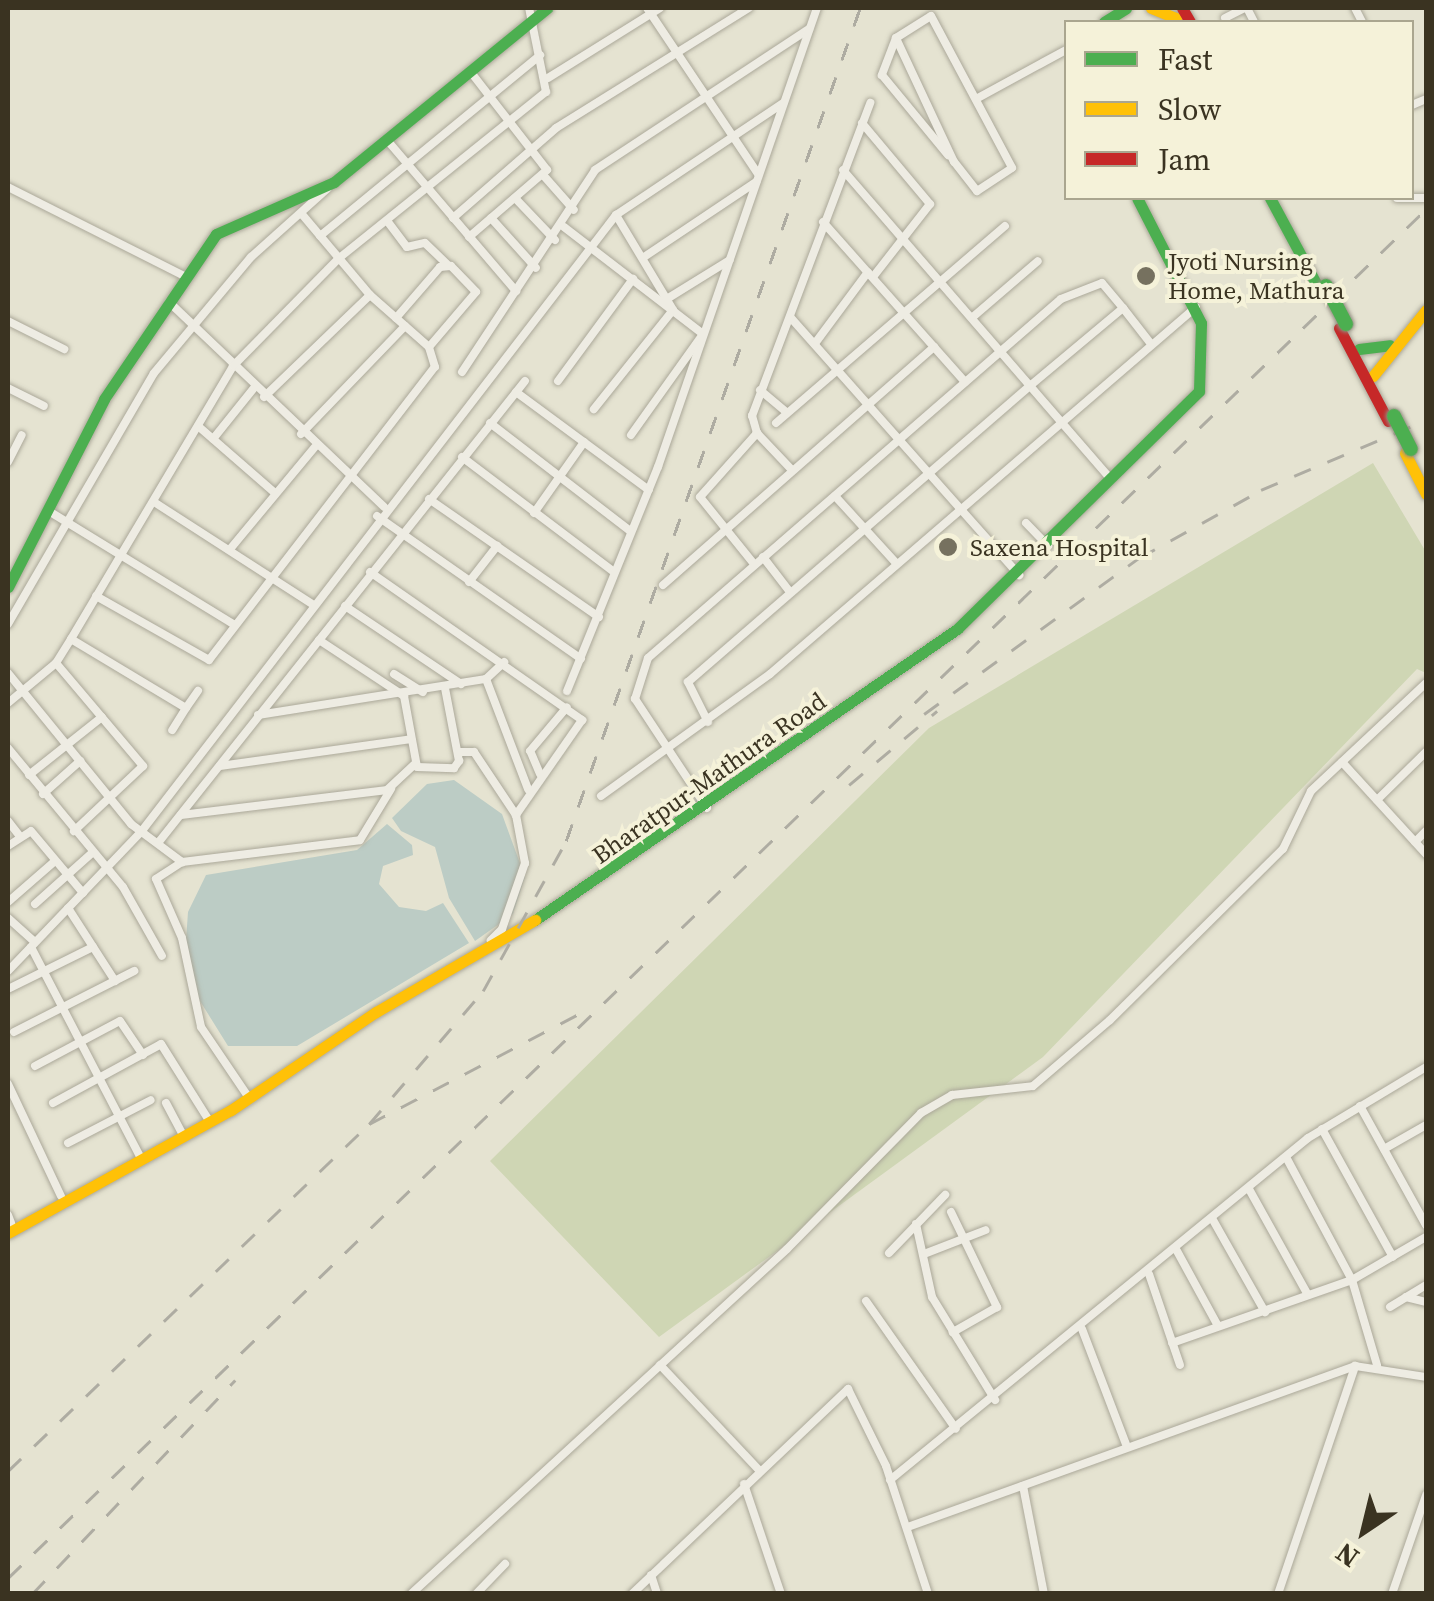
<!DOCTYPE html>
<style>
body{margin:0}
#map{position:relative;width:1434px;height:1601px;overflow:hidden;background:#e5e3d1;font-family:"Source Serif 4",serif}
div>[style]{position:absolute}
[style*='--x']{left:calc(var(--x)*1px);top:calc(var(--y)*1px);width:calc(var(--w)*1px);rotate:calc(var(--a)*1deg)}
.green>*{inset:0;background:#cfd6b4}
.water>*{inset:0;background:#bcccc5}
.roads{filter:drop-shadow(0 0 2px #aba899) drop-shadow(0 0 2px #aba899)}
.street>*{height:8px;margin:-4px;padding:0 4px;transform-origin:4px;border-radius:4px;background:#eeece3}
.fast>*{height:11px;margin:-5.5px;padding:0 5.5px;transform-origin:5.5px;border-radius:5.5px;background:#4caf50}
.slow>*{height:11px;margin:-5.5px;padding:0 5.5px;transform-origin:5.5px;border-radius:5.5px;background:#ffc107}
.jam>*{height:11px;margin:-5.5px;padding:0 5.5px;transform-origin:5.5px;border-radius:5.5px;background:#c62828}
.rail>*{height:2.5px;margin-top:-1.25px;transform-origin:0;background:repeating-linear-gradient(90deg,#aeaca2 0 18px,transparent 0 36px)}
.bridges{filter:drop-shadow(0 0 2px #918d80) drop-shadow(0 0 2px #918d80)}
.fast-bridge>*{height:14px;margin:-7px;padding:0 7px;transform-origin:7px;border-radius:7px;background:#4caf50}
.dots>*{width:28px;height:28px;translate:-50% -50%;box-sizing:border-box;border:5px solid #f5f2d9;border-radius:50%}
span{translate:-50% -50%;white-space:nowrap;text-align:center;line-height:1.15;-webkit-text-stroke:8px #f5f2d9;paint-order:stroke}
.poi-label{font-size:25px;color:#3a3321}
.left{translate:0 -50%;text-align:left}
.street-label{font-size:25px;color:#3a3321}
.frame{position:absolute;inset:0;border:10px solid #3a3321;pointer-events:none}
.legend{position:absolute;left:1064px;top:20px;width:350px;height:180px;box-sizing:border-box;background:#f5f2d9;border:2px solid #aaa68f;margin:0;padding:12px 18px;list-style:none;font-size:30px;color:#3a3321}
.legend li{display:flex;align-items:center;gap:20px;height:50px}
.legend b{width:50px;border:2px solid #aaa68f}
.north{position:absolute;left:1314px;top:1481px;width:100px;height:100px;-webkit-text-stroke:8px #f5f2d9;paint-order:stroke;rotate:215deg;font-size:28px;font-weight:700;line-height:40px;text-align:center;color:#3a3321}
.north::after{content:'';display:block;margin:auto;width:35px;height:45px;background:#3a3321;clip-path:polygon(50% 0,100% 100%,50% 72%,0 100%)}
</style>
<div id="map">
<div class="green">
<i style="clip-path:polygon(1373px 463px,1426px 552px,1426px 673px,1417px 669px,1043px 1057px,659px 1337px,490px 1161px,929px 728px)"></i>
</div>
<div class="water">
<i style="clip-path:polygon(454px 780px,502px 814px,525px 877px,513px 914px,475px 941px,449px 898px,435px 847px,401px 831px,392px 818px,427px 784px)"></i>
<i style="clip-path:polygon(387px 824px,412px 845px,413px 855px,383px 866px,379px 884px,399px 907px,426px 911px,443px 903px,469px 943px,297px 1046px,228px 1046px,195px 993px,186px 941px,188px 912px,206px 875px,357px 850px)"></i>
</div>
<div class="roads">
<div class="street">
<i style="--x:647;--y:8;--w:200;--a:56.2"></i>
<i style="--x:1247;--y:8;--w:16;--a:63"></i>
<i style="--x:1355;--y:8;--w:16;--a:63"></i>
<i style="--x:931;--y:16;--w:172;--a:61.9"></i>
<i style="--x:1012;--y:168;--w:42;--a:146.7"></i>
<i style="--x:977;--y:191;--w:37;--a:-128"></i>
<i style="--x:954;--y:162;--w:137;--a:-115.1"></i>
<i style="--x:896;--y:38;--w:41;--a:-32.2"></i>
<i style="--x:1225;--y:18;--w:22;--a:-27"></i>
<i style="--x:896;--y:38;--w:40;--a:111"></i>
<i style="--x:882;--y:75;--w:104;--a:50.5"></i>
<i style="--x:548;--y:78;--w:132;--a:-32"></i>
<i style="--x:976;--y:99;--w:102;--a:-28.6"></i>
<i style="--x:1412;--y:105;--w:15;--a:-23"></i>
<i style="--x:862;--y:123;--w:106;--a:50"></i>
<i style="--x:930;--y:204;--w:93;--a:128"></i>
<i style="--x:387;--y:140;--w:199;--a:49.5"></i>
<i style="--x:843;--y:170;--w:410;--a:49.1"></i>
<i style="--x:544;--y:176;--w:45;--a:48.6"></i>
<i style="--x:8;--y:187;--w:199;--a:26.8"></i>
<i style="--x:515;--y:198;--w:58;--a:46.4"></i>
<i style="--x:1397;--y:198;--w:29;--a:0"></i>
<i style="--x:616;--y:215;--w:201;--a:-33.8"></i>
<i style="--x:453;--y:218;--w:137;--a:-41.1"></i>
<i style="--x:556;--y:128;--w:227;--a:-31.9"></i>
<i style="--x:491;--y:218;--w:67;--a:48"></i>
<i style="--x:388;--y:222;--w:31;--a:53"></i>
<i style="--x:407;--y:247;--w:18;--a:-13"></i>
<i style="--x:425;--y:243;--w:32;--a:44"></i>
<i style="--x:823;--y:222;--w:214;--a:48.4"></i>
<i style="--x:564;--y:227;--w:175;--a:37.6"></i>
<i style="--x:703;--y:334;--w:124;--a:125.5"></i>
<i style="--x:320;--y:236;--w:285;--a:-39.4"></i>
<i style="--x:469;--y:237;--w:103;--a:-40.7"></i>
<i style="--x:547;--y:170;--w:125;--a:-127.9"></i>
<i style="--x:644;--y:257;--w:135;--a:-33.8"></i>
<i style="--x:670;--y:297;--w:70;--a:-31.7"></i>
<i style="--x:169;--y:302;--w:297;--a:43.6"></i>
<i style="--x:974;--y:316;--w:84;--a:-40.7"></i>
<i style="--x:396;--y:318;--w:67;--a:-49.2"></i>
<i style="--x:440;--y:267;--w:11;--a:-5"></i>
<i style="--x:451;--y:266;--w:36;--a:46"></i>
<i style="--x:476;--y:292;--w:72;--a:130.5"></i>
<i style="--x:791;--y:318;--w:344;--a:48.4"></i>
<i style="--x:8;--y:321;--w:63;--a:26.6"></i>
<i style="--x:816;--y:342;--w:87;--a:-53.4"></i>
<i style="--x:462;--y:372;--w:242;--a:-56.6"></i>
<i style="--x:595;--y:170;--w:256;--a:-33.4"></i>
<i style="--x:558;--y:381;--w:127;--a:-53.7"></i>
<i style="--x:8;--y:388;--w:40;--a:26.6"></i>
<i style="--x:760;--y:390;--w:35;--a:40"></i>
<i style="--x:516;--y:392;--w:165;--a:36.4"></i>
<i style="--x:264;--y:397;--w:147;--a:-43.9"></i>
<i style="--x:490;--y:423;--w:177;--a:37.6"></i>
<i style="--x:776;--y:423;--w:302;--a:-40.7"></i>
<i style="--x:198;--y:426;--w:102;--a:41"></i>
<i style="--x:301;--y:434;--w:150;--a:-46.1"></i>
<i style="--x:213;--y:439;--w:65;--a:-51.2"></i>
<i style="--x:462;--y:457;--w:189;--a:37.1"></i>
<i style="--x:8;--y:462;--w:30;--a:-63"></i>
<i style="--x:791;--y:469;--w:50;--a:-133.4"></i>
<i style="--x:757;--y:433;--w:18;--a:-106"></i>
<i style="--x:752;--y:416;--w:335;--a:-69.3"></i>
<i style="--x:835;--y:496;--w:91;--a:47.7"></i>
<i style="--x:429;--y:499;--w:207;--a:34.8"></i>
<i style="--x:154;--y:502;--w:187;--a:32.8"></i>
<i style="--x:47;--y:510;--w:220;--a:31.5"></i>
<i style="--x:534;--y:513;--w:87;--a:-54.8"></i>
<i style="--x:377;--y:516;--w:249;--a:35"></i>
<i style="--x:1026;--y:523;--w:32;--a:46"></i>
<i style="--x:231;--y:548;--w:131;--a:-50.3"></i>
<i style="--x:763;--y:557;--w:44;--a:52.4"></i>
<i style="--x:754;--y:564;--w:86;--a:-128.9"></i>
<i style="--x:700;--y:497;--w:86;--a:-48.3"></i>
<i style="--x:370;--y:572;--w:259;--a:34.9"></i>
<i style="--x:582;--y:720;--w:116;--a:124.8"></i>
<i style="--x:469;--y:582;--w:46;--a:-52.1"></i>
<i style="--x:663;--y:585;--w:361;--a:-41.3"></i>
<i style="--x:96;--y:596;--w:130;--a:29.5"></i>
<i style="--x:209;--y:660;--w:370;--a:-52.4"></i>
<i style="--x:435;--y:367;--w:21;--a:-107"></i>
<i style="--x:429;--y:347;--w:79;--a:-138.6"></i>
<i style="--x:370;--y:295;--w:107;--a:-130.1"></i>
<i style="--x:345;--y:606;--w:140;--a:33.9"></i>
<i style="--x:8;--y:624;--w:290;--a:-59.8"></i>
<i style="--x:154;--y:373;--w:151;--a:-50.1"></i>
<i style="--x:251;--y:257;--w:102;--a:-41.8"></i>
<i style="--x:71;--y:639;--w:317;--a:-59.3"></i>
<i style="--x:233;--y:366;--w:150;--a:-45.5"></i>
<i style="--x:338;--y:259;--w:267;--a:-38.8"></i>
<i style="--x:546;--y:92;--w:86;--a:-101.4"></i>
<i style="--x:319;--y:640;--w:102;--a:33.4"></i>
<i style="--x:404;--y:696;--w:72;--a:79.6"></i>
<i style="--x:417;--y:767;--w:37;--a:2"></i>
<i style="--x:454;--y:768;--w:9;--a:-54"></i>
<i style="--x:459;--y:761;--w:74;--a:-100.9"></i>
<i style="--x:56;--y:663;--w:28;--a:-58"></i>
<i style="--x:71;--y:639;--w:134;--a:31"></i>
<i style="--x:186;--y:708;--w:26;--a:122"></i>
<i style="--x:8;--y:673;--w:195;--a:50.8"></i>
<i style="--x:131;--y:824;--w:64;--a:36.7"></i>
<i style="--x:182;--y:862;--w:179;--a:-7"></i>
<i style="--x:360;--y:840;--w:60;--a:-58.7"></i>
<i style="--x:394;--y:674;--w:34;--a:32"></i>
<i style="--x:486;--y:679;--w:118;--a:69.1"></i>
<i style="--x:567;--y:691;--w:242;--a:-67.9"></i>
<i style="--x:658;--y:467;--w:486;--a:-70.9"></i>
<i style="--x:8;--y:703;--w:62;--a:-39.8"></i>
<i style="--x:56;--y:663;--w:135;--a:49.8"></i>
<i style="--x:143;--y:766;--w:95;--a:136.7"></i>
<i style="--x:186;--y:708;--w:21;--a:-55"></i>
<i style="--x:258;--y:715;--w:231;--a:-9"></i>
<i style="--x:486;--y:679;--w:25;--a:-43"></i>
<i style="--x:708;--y:722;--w:45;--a:-116.6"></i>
<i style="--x:688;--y:682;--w:454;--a:-40.9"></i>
<i style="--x:1031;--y:385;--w:120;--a:-39.9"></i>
<i style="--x:1123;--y:308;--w:46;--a:52.1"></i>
<i style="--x:8;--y:748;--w:180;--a:50.4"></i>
<i style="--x:123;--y:887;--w:79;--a:60.5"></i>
<i style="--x:459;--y:752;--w:15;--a:0"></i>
<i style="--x:474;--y:752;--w:76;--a:56.3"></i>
<i style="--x:516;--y:815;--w:49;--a:79.4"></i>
<i style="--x:525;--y:863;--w:70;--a:109.2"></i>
<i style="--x:502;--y:929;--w:16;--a:135"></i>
<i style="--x:1342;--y:762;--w:125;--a:47.6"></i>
<i style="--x:220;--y:766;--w:193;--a:-8"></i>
<i style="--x:540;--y:774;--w:25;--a:-113"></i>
<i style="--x:530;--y:751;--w:57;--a:-49.9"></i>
<i style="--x:29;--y:775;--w:93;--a:-38.5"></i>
<i style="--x:43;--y:794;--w:50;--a:-41.7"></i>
<i style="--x:601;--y:796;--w:208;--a:-35.8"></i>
<i style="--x:770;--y:674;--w:562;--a:-40.74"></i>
<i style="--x:1377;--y:800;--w:69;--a:-44.4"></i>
<i style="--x:707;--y:808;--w:131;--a:-123.4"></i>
<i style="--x:635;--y:699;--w:43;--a:-72.4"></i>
<i style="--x:648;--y:658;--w:547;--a:-41"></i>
<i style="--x:1061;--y:299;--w:44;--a:-21.3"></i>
<i style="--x:1102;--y:283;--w:33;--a:50"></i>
<i style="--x:181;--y:815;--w:208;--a:-6.9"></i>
<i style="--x:387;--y:790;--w:37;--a:-43"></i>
<i style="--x:8;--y:821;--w:18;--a:52"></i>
<i style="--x:1415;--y:842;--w:16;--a:-45"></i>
<i style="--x:158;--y:843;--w:590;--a:-51.54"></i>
<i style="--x:8;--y:846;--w:27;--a:-33"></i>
<i style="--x:31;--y:831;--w:81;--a:50"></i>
<i style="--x:182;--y:862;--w:31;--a:147"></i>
<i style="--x:156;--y:879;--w:64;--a:66.2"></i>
<i style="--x:182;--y:938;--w:91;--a:77.9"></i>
<i style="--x:201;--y:1027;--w:86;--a:55.9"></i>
<i style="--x:8;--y:902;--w:62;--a:-41.1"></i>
<i style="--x:35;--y:904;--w:76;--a:-41.8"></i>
<i style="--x:68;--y:908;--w:87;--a:57.2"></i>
<i style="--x:8;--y:918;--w:36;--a:42"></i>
<i style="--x:31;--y:947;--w:236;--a:62.5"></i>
<i style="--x:8;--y:971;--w:192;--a:-46.3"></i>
<i style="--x:141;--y:832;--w:779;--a:-52.41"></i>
<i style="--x:616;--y:215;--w:111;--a:59"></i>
<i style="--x:673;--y:310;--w:127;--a:128.6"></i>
<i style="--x:8;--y:989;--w:95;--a:-26.3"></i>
<i style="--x:14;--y:1032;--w:135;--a:-26.9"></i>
<i style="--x:35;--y:1066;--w:96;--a:-27.9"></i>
<i style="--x:120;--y:1021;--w:41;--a:55.9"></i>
<i style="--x:8;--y:1084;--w:124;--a:64.7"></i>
<i style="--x:53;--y:1103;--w:123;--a:-28.6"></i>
<i style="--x:161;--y:1044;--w:92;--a:57.9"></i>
<i style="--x:166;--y:1103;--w:38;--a:62"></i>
<i style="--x:1360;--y:1106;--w:136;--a:61"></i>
<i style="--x:1322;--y:1129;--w:146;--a:61"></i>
<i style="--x:68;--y:1143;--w:93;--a:-27.4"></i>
<i style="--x:1384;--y:1149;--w:48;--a:-29.7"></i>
<i style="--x:1286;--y:1157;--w:140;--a:61.8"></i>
<i style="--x:1352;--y:1280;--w:89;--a:73.6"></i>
<i style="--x:1249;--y:1189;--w:121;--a:60.9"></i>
<i style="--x:951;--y:1212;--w:106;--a:64.2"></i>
<i style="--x:997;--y:1307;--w:51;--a:150.4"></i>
<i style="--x:8;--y:1215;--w:9;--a:69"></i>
<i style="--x:1213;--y:1220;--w:106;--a:60.5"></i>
<i style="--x:916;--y:1224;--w:75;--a:77.6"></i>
<i style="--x:932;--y:1297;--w:121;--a:58.5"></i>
<i style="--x:1177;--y:1251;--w:85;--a:61.3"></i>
<i style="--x:889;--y:1253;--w:81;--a:-46"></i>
<i style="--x:924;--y:1254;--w:66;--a:-21.2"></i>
<i style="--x:1149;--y:1274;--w:96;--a:71.2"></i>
<i style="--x:1406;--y:1297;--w:21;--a:14"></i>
<i style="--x:866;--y:1301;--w:156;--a:54.9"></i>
<i style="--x:1390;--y:1307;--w:42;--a:-31.4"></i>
<i style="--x:1082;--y:1329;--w:126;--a:69.1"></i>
<i style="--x:1172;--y:1343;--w:191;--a:-19.3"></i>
<i style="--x:1352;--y:1280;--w:86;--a:-30.2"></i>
<i style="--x:660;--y:1365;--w:143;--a:46.7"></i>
<i style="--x:890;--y:1480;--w:540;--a:-39.29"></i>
<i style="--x:1308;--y:1138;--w:138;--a:-31"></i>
<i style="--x:744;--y:1484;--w:116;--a:71.4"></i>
<i style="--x:1023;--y:1486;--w:110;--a:79"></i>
<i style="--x:908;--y:1527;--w:475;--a:-19.8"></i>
<i style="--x:1355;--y:1366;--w:72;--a:8.8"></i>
<i style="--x:651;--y:1575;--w:20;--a:72"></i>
<i style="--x:411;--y:1594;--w:510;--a:-42.54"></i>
<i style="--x:787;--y:1249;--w:191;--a:-45.4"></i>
<i style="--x:921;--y:1113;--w:36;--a:-30"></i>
<i style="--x:952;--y:1095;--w:81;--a:-6.3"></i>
<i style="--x:1033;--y:1086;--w:101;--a:-40.6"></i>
<i style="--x:1110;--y:1020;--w:243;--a:-44.7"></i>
<i style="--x:1283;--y:849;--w:64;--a:-64.2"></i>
<i style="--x:1311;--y:791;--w:158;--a:-43.2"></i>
<i style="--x:476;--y:1594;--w:42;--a:-46"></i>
<i style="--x:632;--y:1594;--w:298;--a:-43.5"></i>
<i style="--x:848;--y:1389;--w:86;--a:63.7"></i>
<i style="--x:886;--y:1466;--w:135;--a:71.8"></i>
<i style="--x:1278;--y:1594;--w:241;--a:-71.3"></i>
<i style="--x:1392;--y:1594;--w:105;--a:-71"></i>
</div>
<div class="fast">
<i style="--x:1104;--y:22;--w:26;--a:-32"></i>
<i style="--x:1270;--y:198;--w:106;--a:61.7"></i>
<i style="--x:1359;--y:349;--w:31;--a:-7"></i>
<i style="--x:8;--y:587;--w:211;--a:-62.9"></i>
<i style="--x:104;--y:399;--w:199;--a:-55.8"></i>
<i style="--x:216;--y:234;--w:129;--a:-23.8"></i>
<i style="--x:334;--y:182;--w:275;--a:-39.2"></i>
<i style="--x:535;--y:920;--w:513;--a:-34.59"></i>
<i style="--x:957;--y:629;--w:339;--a:-44.5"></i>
<i style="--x:1199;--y:391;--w:68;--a:-88.3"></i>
<i style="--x:1201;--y:323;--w:140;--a:-117.1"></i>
</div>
<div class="slow">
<i style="--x:1151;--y:8;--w:27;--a:22"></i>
<i style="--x:1373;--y:376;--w:85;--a:-51.2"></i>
<i style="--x:1405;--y:453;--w:46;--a:62.9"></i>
<i style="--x:8;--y:1233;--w:255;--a:-28.9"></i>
<i style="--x:231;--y:1110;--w:175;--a:-34.1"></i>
<i style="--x:376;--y:1012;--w:184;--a:-30.1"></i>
</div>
<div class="jam">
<i style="--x:1182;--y:8;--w:16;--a:60"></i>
<i style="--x:1339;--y:328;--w:105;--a:62.2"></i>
</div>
</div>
<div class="rail">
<i style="--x:924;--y:714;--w:266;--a:-36"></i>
<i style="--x:1139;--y:558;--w:140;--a:-29.1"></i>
<i style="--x:1261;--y:490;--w:179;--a:-23"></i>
<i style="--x:849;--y:785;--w:115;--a:-40.1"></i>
<i style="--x:369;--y:1124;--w:175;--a:-49.4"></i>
<i style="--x:483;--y:991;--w:171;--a:-61"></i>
<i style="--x:566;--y:841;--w:883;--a:-70.56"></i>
<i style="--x:8;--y:1471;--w:501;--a:-43.87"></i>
<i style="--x:369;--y:1124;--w:238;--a:-27.7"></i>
<i style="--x:8;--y:1578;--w:1971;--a:-43.99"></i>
<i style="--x:32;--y:1594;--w:295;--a:-46.5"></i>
</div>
<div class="bridges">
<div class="fast-bridge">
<i style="--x:1326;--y:286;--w:43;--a:62.2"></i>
<i style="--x:1394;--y:416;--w:37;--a:63"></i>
</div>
</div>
<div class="dots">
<i style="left:1146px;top:276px;background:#76715f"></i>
<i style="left:948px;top:547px;background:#76715f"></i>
</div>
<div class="poi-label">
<span class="left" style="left:1168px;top:276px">Jyoti Nursing<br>Home, Mathura</span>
<span class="left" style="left:970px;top:547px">Saxena Hospital</span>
</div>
<div class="street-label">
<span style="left:709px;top:778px;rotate:-35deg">Bharatpur-Mathura Road</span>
</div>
<div class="frame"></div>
<ul class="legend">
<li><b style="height:12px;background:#4caf50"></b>Fast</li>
<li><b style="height:12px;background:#ffc107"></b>Slow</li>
<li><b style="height:12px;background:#c62828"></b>Jam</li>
</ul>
<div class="north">N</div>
</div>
